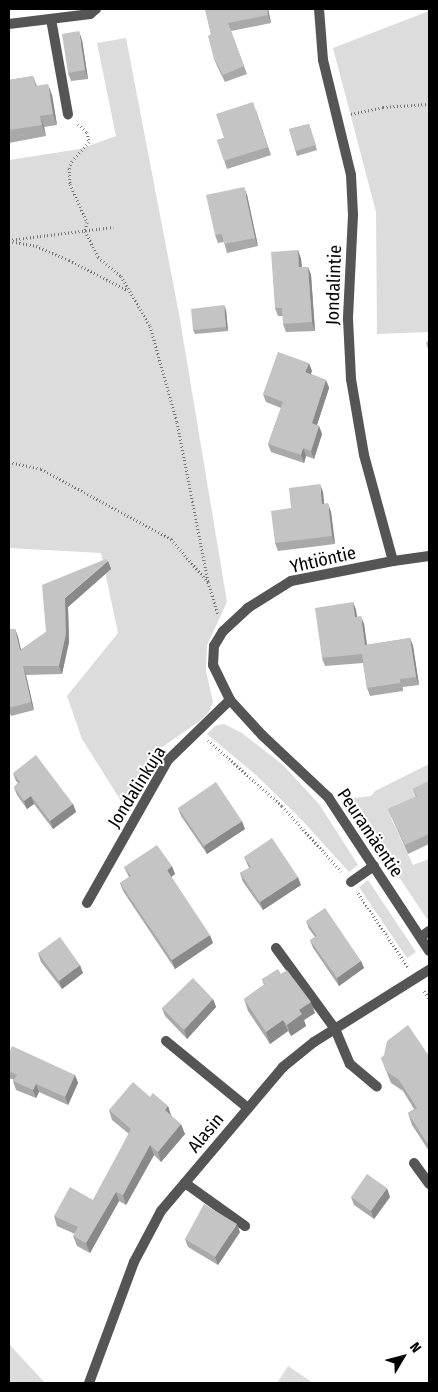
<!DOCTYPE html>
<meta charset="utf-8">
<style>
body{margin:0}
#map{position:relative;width:438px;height:1392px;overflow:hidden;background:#fff;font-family:"Fira Sans Condensed",sans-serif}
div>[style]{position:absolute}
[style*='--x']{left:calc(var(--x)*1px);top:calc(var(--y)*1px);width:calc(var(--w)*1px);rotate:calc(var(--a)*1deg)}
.green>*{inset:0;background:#dcdcdc}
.path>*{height:3px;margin-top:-1.5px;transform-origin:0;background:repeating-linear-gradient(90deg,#777 0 1px,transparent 0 3.5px)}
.service>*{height:10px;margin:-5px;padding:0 5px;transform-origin:5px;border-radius:5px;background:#555}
.minor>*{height:10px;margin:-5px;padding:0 5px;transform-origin:5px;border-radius:5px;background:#555}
.tertiary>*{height:10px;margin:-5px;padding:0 5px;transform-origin:5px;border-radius:5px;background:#555}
.wall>*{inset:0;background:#a9a9a9}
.shaded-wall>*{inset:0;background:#898989}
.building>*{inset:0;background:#c4c4c4}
span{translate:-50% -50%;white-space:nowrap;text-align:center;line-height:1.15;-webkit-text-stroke:4px #fff;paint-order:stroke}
.street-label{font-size:18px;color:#000}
.frame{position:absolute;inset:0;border:10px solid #000;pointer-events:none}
.north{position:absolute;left:378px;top:1332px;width:50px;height:50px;-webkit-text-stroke:4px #fff;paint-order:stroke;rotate:53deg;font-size:14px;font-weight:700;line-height:20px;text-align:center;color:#000}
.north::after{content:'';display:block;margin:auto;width:18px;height:22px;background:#000;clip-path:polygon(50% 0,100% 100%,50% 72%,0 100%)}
</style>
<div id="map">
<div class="green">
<i style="clip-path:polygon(429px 11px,429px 332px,377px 334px,376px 212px,333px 48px)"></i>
<i style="clip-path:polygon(126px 38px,179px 314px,227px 602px,207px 645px,206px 671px,213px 702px,209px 712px,201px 720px,158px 750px,126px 809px,82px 739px,67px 696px,118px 633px,101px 553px,9px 548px,9px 160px,80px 149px,116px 136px,97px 43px)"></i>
<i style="clip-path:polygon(224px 724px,242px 733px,283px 765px,319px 804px,358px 865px,349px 872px,300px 818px,256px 775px,207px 734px,215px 726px)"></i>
<i style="clip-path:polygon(429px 764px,429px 791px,391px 818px,413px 865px,429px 859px,429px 918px,427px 919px,347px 799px,371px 796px,375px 791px)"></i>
<i style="clip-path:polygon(368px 880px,416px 952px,407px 958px,359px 887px)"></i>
<i style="clip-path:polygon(9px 1344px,45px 1383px,9px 1383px)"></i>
<i style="clip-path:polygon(288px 1366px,313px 1383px,277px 1383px)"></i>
</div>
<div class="path">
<i style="--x:351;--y:114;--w:33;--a:-12"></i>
<i style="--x:383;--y:107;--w:46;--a:-3.7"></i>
<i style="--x:78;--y:124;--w:12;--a:42"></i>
<i style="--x:87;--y:132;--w:10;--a:79"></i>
<i style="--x:89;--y:142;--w:25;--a:132"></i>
<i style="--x:72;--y:161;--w:8;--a:113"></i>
<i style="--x:69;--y:168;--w:16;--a:86"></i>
<i style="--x:70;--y:184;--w:42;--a:65.9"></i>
<i style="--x:87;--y:222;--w:9;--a:103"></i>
<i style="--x:85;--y:231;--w:29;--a:63"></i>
<i style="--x:98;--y:257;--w:30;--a:40"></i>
<i style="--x:121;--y:276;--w:58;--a:59.9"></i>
<i style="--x:150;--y:326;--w:100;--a:74.3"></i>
<i style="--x:177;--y:422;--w:163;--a:79"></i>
<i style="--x:9;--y:240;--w:105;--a:-7.1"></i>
<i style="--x:9;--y:241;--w:27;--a:10"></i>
<i style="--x:36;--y:246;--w:36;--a:23"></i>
<i style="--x:69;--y:260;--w:65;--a:27.3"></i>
<i style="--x:9;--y:462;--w:33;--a:12"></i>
<i style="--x:41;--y:469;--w:148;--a:28.3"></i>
<i style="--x:171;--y:539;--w:57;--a:49.3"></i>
<i style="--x:208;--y:582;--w:34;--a:73"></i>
<i style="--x:208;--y:740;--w:99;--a:41.7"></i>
<i style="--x:282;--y:806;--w:88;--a:47.8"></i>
<i style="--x:358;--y:893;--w:89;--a:56"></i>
<i style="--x:424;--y:991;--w:9;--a:54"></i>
</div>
<div class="service">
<i style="--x:51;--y:19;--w:97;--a:79.9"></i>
<i style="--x:9;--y:24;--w:82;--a:-7"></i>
<i style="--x:90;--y:14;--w:8;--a:-40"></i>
<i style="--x:351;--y:882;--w:28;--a:-35"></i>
<i style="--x:421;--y:937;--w:10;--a:-37"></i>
<i style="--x:276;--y:948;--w:100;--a:53.9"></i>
<i style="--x:335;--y:1029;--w:38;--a:67"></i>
<i style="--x:350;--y:1064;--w:35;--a:40"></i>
<i style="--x:166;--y:1041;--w:106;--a:39.3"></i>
<i style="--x:414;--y:1163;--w:26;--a:54"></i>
<i style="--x:185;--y:1183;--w:74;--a:35.6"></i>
</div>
<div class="minor">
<i style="--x:319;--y:9;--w:51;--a:85.5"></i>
<i style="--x:323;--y:60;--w:118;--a:76.3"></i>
<i style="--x:351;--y:175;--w:40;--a:87.1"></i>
<i style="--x:353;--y:215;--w:104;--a:92.8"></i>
<i style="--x:348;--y:319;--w:60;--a:87.1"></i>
<i style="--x:351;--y:379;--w:77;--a:80.3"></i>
<i style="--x:364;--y:455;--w:110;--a:74.7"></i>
<i style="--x:87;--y:903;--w:164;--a:-60.5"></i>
<i style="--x:168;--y:760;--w:86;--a:-44.1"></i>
<i style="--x:89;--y:1383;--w:129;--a:-69.6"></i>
<i style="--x:134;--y:1262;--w:58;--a:-62.1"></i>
<i style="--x:161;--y:1211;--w:189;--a:-49.7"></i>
<i style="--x:283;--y:1067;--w:40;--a:-39"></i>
<i style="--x:314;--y:1042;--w:136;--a:-32.1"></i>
</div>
<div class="tertiary">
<i style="--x:429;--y:556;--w:36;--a:172"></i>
<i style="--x:393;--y:561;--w:104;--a:168.9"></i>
<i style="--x:291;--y:581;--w:51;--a:147.9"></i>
<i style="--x:248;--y:608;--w:34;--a:137"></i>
<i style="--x:223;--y:631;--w:17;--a:121"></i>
<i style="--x:214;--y:646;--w:19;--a:93"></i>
<i style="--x:213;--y:665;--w:39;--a:64"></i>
<i style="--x:230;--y:700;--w:47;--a:47.6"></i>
<i style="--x:262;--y:735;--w:91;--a:43.2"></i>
<i style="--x:328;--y:797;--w:184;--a:56.7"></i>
</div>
<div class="wall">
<i style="clip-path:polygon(205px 9px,268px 9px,271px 23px,231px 31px,247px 74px,225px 82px,217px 66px,214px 59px,211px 34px)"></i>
<i style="clip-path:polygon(82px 40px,88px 79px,71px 81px,68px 73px)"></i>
<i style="clip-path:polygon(33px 76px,37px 86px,52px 95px,57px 125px,44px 127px,46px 136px,9px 143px,9px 80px)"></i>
<i style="clip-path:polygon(256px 110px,271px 155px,227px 169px,217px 140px,224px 138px)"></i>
<i style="clip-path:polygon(309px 124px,317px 150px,297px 156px,289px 129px)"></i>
<i style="clip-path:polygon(247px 195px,258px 246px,227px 253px,224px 242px,218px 243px,215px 235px)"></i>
<i style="clip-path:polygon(298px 250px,301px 259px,302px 267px,308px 267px,311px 275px,315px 331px,286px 332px,283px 324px,283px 316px,278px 316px,275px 308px)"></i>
<i style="clip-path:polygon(226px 310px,228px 331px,195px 334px,193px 330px)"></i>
<i style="clip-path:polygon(429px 340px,429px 352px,426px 343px)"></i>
<i style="clip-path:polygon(312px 371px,311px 374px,326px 380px,329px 388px,317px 425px,319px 426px,322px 434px,314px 459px,306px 456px,304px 463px,271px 452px,268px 444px,281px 408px,266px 402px,263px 394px)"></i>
<i style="clip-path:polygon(323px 492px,324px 504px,331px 512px,335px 544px,278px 551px,275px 543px,291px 508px)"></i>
<i style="clip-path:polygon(108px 561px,111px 569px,68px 607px,69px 642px,62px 674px,26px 675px,34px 710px,11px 716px,9px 711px,9px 708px,15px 629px,18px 637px,21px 650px,46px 632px)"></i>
<i style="clip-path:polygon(353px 602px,356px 610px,357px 617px,364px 624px,367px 645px,410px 638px,413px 646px,419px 685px,403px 687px,403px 691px,370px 696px,367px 688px,363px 663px,325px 666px,322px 658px)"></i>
<i style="clip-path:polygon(13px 773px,73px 804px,76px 812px,53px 829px,34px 804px,27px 809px,17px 795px,14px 787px,18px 783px,16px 781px)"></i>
<i style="clip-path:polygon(429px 781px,429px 844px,408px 854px,388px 809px,416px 797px,413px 789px)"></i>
<i style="clip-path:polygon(178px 808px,245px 829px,207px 854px,181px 816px)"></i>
<i style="clip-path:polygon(244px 857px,301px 885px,263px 910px,243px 882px,240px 873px,249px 868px)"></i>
<i style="clip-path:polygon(124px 867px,175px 874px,171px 877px,213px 943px,175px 969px,123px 891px,120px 883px,129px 877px)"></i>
<i style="clip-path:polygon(306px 921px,361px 961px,364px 968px,339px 986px,313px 948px,310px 940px,315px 937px,309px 929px)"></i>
<i style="clip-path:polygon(38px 953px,83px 973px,62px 989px,41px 962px)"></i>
<i style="clip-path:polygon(281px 974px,315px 1013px,304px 1020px,306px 1026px,291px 1036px,288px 1031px,270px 1044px,248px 1011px,244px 999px,264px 985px,262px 979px)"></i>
<i style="clip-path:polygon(213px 999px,216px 1007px,187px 1039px,165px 1016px,162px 1008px)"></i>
<i style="clip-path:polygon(9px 1053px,75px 1075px,78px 1083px,68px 1105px,39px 1092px,36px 1098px,16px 1090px,13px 1081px,14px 1080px,9px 1078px)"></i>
<i style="clip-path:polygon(429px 1056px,429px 1151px,412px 1125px,408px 1113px,414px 1109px,403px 1091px,391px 1083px,381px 1058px)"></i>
<i style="clip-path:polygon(150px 1097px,168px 1106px,171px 1115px,185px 1134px,161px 1162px,154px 1155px,126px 1205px,119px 1201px,90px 1253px,77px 1246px,73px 1236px,75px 1234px,57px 1226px,54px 1216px,93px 1200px,129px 1134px,112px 1120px,109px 1110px)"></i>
<i style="clip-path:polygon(351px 1197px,390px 1197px,374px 1219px,354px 1205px)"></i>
<i style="clip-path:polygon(240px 1232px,218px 1265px,188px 1247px,185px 1239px)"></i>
</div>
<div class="shaded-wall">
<i style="clip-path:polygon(267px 9px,268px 9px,271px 23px,268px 15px)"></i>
<i style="clip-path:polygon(79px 31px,82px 40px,88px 79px,85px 70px)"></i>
<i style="clip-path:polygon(48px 84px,52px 95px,57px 125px,53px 114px)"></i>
<i style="clip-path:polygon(40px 116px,44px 127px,46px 136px,42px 125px)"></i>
<i style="clip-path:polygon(244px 187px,247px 195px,258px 246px,255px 238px)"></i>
<i style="clip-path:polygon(298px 250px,301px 259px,302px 275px,299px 267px)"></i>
<i style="clip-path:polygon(308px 267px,311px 275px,315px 331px,312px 322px)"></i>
<i style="clip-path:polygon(224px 305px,226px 310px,228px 331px,226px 327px)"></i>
<i style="clip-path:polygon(309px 363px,312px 371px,308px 380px,305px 372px)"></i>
<i style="clip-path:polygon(326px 380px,329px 388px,315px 431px,312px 423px)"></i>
<i style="clip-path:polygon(319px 426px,322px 434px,314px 459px,311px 451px)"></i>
<i style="clip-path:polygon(303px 448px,306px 456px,304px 463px,301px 455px)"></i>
<i style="clip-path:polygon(320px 484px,323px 492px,325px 512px,322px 504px)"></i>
<i style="clip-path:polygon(328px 503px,331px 512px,335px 544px,332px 536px)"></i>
<i style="clip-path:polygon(108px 561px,111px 569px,68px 607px,69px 642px,62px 674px,59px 666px,65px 598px)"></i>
<i style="clip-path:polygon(353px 602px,356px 610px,358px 625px,355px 617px)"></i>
<i style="clip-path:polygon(361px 616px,364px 624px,368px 653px,365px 645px)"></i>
<i style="clip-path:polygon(15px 629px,18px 637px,23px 659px,20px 650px)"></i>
<i style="clip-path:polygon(410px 638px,413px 646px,419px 685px,416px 677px)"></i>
<i style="clip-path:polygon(23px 666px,26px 675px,34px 710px,31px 702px)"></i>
<i style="clip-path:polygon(31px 796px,34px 804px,27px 809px,24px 801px)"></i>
<i style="clip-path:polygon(73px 804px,76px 812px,53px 829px,50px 821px)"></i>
<i style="clip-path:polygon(242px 821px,245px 829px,207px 854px,204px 846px)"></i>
<i style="clip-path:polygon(172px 866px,175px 874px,170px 878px,167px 870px)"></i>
<i style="clip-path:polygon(298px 877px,301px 885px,263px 910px,260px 902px)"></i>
<i style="clip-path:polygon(210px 935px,213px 943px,175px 969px,172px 960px)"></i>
<i style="clip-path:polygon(361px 961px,364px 968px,339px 986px,337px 978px)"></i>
<i style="clip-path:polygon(80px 965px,83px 973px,62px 989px,59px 981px)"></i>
<i style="clip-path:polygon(213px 999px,216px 1007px,187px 1039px,184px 1030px)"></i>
<i style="clip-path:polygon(311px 1002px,315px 1013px,304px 1020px,306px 1026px,291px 1036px,287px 1025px,299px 1010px)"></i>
<i style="clip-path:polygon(283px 1020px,288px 1031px,270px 1044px,266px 1032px)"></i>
<i style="clip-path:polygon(75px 1075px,78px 1083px,68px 1105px,65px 1097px)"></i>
<i style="clip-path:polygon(36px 1084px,39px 1092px,36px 1098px,33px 1090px)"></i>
<i style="clip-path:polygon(168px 1106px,171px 1116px,165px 1110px)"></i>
<i style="clip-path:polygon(181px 1124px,185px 1134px,161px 1162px,158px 1152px)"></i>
<i style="clip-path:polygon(150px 1145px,154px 1155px,126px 1205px,123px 1195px)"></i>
<i style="clip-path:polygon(387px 1188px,390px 1197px,374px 1219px,371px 1211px)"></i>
<i style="clip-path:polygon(116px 1192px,119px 1201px,90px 1253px,86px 1243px)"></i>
<i style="clip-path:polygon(237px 1224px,240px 1232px,218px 1265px,215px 1257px)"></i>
</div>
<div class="building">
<i style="clip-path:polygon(205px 9px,267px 9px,268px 15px,228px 23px,244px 66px,223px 75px,214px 59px,208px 36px,211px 34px)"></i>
<i style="clip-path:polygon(79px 31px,85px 70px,68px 73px,62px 34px)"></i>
<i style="clip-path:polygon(33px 76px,35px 86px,48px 84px,53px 114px,40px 116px,42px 125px,9px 130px,9px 80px)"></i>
<i style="clip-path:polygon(253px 102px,268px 147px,224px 161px,217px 140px,224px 138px,216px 114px)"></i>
<i style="clip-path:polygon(309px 124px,316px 145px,296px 151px,289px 129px)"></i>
<i style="clip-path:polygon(244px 187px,255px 238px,224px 244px,222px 234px,215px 235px,206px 195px)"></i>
<i style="clip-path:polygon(298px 250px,299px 267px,308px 267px,312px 322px,283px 324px,282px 308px,275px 308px,271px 252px)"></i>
<i style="clip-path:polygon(224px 305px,226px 327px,193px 330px,191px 309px)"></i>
<i style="clip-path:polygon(429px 340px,429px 347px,426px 343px)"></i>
<i style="clip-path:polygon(278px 352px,309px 363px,305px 372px,326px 380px,312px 423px,319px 426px,311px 451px,303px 448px,301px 455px,268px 444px,283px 402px,263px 394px)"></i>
<i style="clip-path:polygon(320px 484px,322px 504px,328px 503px,332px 536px,275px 543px,271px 511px,291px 508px,289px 488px)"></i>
<i style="clip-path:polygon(106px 559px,108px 561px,65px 598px,66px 634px,59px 666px,23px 666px,31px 702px,9px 708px,9px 629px,15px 629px,20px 650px,46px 632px,42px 585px)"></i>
<i style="clip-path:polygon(353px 602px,355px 617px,361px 616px,365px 645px,410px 638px,416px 677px,400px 679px,400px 683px,367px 688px,362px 654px,322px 658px,315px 608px)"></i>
<i style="clip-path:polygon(36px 755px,73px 804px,50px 821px,31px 796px,24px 801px,14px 787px,20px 782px,13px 773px)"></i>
<i style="clip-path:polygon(429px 781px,429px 834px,405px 845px,388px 809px,417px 796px,413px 789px)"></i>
<i style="clip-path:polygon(216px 782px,242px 821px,204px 846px,178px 808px)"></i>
<i style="clip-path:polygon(272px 838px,298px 877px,260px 902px,240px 873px,251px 867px,244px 857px)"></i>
<i style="clip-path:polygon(157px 845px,172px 866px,167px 870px,210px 935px,172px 960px,120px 883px,131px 876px,124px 867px)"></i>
<i style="clip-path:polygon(325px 908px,361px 961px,337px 978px,310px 940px,317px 936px,306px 921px)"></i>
<i style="clip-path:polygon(60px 937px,80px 965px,59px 981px,38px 953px)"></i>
<i style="clip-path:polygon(278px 969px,281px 974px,287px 970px,311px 1002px,299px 1010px,302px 1014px,287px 1025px,283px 1020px,266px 1032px,244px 999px,265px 984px,262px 979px)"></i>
<i style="clip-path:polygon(193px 978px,213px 999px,184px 1030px,162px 1008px)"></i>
<i style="clip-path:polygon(408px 1025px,429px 1056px,429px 1142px,427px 1143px,408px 1113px,417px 1108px,399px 1080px,386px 1071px,381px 1058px,384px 1055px,387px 1041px)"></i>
<i style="clip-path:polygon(12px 1046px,75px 1075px,65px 1097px,36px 1084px,33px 1090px,13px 1081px,17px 1075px,9px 1071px,9px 1053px)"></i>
<i style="clip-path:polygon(133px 1082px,150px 1097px,153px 1093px,168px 1106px,165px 1110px,181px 1124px,158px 1152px,150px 1145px,123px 1195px,116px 1192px,86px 1243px,73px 1236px,78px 1227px,54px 1216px,70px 1187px,93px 1200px,131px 1129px,109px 1110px)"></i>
<i style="clip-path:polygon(367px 1174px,387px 1188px,371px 1211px,351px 1197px)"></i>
<i style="clip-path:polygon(204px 1204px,237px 1224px,215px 1257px,185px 1239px)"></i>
</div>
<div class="street-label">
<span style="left:334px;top:285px;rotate:-88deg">Jondalintie</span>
<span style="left:323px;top:560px;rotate:-13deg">Yhtiöntie</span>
<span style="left:137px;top:787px;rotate:-58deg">Jondalinkuja</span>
<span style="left:370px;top:833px;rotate:56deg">Peuramäentie</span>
<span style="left:206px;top:1133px;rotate:-50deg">Alasin</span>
</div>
<div class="frame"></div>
<div class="north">N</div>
</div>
